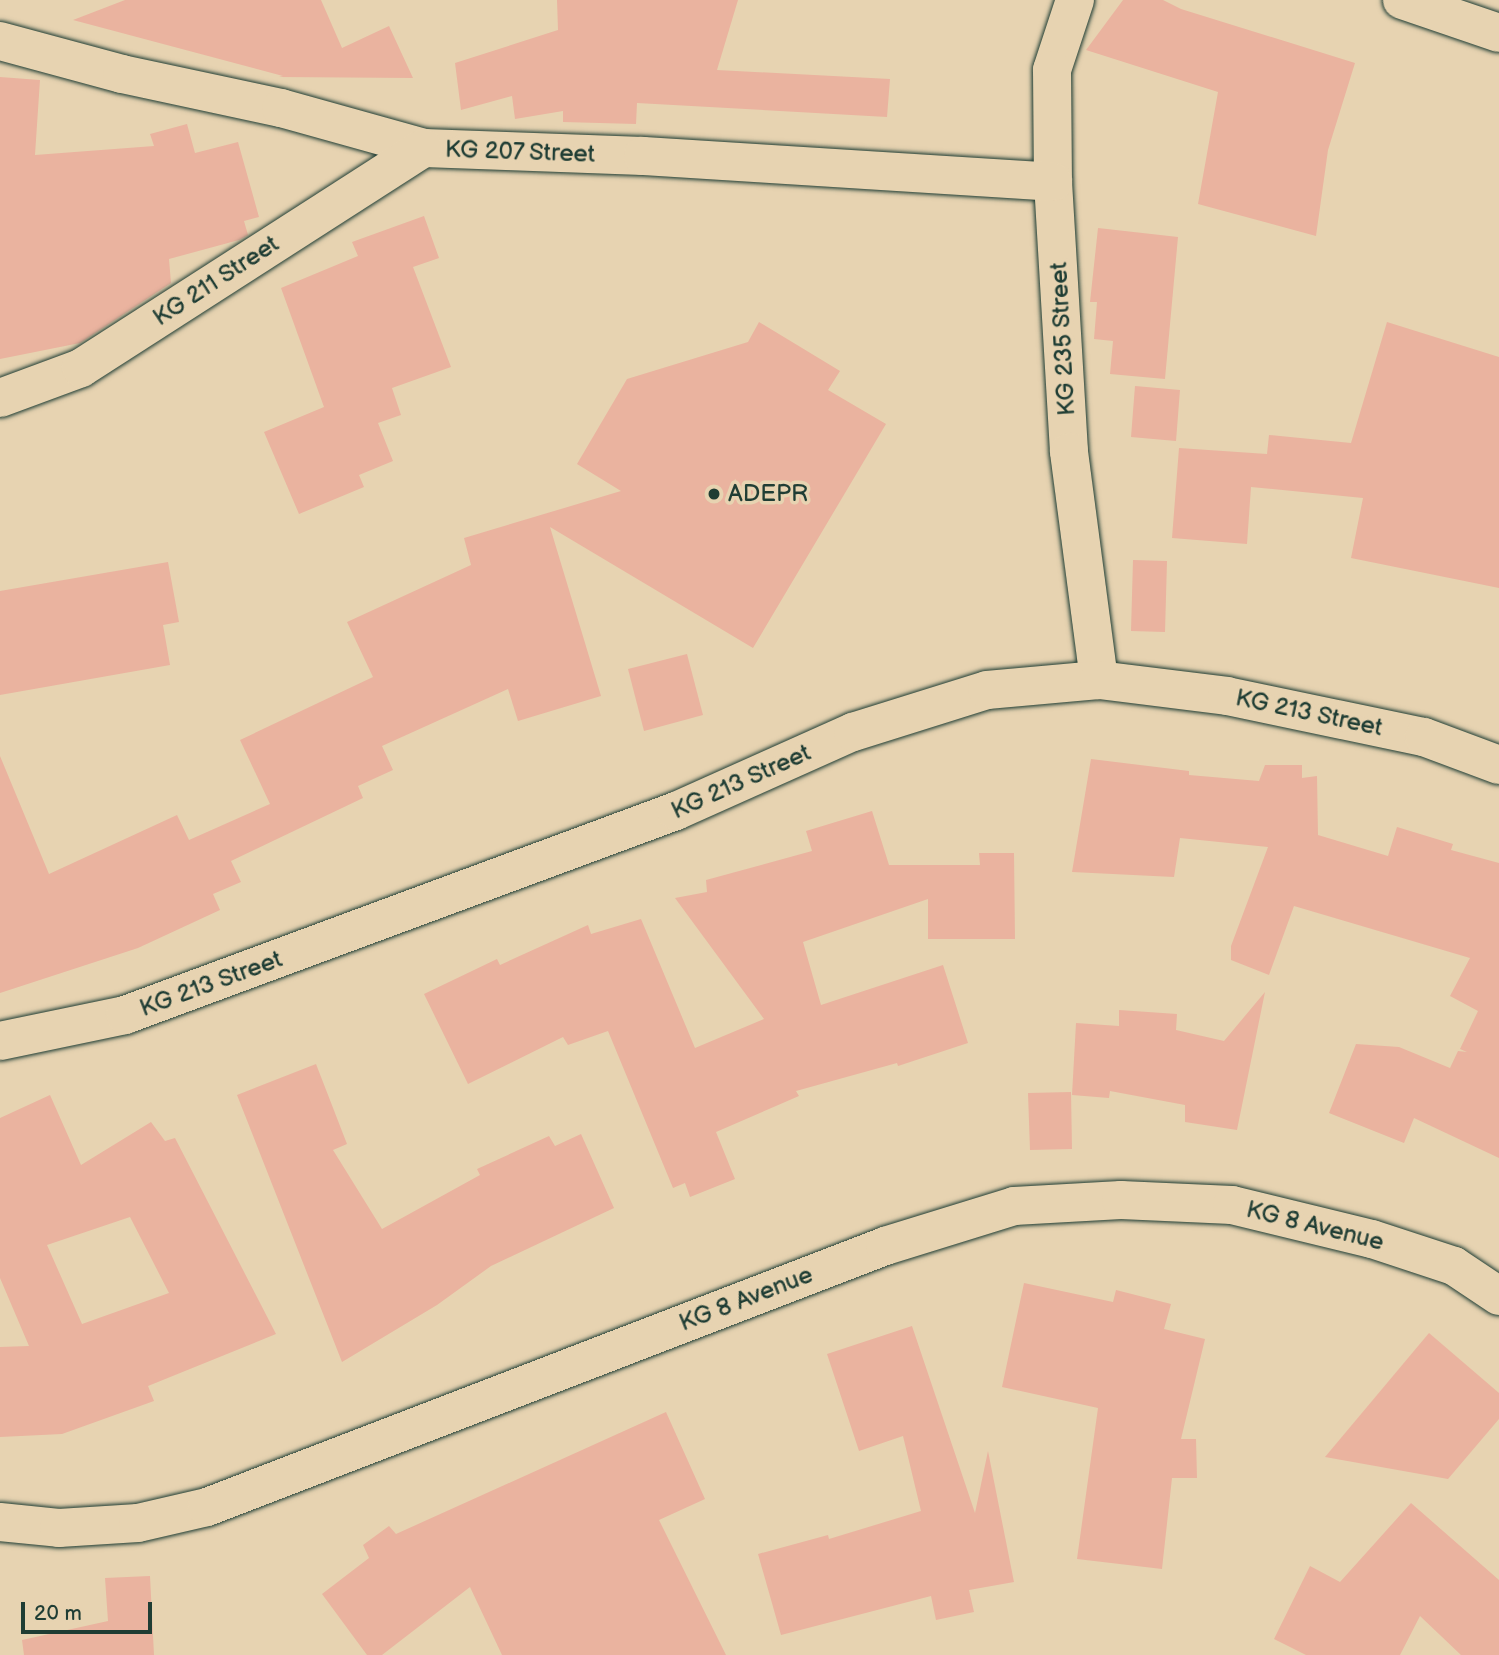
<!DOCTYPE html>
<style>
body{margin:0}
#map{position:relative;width:1499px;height:1655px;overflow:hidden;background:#e7d3b1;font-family:"Balsamiq Sans",sans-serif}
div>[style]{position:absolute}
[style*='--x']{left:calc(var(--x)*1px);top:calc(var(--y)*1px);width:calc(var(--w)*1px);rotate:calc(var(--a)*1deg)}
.building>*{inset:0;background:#eab39f}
.roads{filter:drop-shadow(0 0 2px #1f3d34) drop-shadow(0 0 2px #1f3d34)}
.minor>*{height:38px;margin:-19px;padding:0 19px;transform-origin:19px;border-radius:19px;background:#e7d3b1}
.tertiary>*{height:38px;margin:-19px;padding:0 19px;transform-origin:19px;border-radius:19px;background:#e7d3b1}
.dots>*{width:19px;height:19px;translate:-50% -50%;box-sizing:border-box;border:4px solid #e7d3b1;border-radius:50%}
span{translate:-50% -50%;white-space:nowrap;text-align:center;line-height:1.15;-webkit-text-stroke:7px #e7d3b1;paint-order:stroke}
.street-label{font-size:24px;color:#1f3d34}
.poi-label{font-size:24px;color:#1f3d34}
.left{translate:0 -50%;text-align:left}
.scale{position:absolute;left:21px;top:1602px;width:131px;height:32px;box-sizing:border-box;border:4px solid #1f3d34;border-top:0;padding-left:9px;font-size:21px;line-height:24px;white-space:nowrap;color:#1f3d34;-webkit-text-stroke:5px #e7d3b1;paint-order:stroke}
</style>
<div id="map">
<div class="building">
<i style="clip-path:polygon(125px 0,321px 0,342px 48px,389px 26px,413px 78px,279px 77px,283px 76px,73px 20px)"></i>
<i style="clip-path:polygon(557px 0,738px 0,717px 70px,890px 79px,887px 117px,637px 103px,636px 124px,563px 122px,563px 111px,515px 119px,512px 96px,461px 110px,455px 63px,558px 30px)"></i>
<i style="clip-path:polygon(1123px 0,1163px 0,1181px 9px,1355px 63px,1328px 150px,1316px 236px,1198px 204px,1218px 92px,1086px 50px)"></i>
<i style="clip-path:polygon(0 77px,40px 80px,35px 155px,154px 146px,150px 134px,187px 124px,195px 153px,238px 142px,259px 217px,244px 221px,248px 235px,239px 240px,169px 259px,171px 283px,80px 343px,0 359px)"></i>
<i style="clip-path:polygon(424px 216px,439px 258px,413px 267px,451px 367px,392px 388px,401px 415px,378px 423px,393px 461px,359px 475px,364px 487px,299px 514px,264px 432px,324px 407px,281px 288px,358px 256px,352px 242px)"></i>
<i style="clip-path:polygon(1098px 228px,1178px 237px,1165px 379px,1110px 374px,1113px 341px,1094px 339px,1097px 302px,1090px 302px)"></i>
<i style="clip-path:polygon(759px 322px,840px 371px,828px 390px,886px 424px,753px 648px,550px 527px,601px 696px,518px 721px,508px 689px,382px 746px,393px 770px,358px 786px,363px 798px,231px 861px,241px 882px,213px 894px,220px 910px,138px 948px,0 993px,0 756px,49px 874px,177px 815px,189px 840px,270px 804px,240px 740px,373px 677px,347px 622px,471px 565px,464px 538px,621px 491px,577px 464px,627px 379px,748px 342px)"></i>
<i style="clip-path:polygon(1387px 322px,1499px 357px,1499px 588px,1351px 558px,1363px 498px,1251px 487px,1247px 544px,1172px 538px,1179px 448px,1267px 454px,1269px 435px,1351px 443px)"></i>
<i style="clip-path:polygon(1135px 386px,1180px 390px,1176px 441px,1131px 437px)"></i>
<i style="clip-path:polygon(1133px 560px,1167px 561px,1165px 632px,1131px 631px)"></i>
<i style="clip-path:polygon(168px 562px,179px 622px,163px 625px,170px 665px,0 695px,0 591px)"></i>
<i style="clip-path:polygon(687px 654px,703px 715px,644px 731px,628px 669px)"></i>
<i style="clip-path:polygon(1091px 759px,1189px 771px,1189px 775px,1259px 781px,1265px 765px,1302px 765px,1302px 778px,1317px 776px,1318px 835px,1388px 856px,1397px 827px,1453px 844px,1451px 850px,1499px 863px,1499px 1158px,1414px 1118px,1404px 1143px,1329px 1113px,1356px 1044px,1399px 1047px,1450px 1068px,1458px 1051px,1467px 1052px,1460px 1049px,1478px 1011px,1450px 996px,1470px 958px,1294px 906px,1269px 975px,1231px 960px,1231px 946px,1268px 847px,1180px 838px,1174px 877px,1072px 872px)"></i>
<i style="clip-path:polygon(872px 811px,889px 865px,980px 865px,979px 853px,1014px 853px,1015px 939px,928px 939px,928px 899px,803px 942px,821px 1005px,943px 965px,968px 1043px,898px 1066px,897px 1063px,796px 1091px,799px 1096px,716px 1132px,735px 1179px,690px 1197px,685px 1183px,673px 1188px,608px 1031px,568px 1045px,563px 1037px,468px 1084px,424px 994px,497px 959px,500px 965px,588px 925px,591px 934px,641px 919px,695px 1048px,764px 1019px,675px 898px,707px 892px,706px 880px,812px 851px,806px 831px)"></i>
<i style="clip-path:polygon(1265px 992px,1237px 1130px,1185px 1122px,1185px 1105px,1110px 1091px,1109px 1098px,1072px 1095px,1076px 1023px,1119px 1026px,1119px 1010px,1177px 1014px,1176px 1030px,1224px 1041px)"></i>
<i style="clip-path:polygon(316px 1064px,347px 1144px,333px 1150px,382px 1229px,480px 1175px,477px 1169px,549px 1136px,555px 1146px,581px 1134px,614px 1208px,491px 1266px,437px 1305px,342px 1362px,237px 1095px)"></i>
<i style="clip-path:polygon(1071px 1092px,1072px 1149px,1030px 1150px,1028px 1093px)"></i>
<i style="clip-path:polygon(evenodd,50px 1095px,81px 1165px,151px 1122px,165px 1141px,175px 1138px,276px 1334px,148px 1386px,154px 1401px,62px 1434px,0 1437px,0 1347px,29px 1346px,0 1278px,0 1118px,50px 1095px,130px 1217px,169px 1293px,82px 1324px,47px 1245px,130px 1217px)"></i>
<i style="clip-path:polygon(1024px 1283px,1113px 1302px,1116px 1290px,1171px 1304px,1164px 1329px,1205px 1339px,1181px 1439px,1196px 1439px,1197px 1478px,1172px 1478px,1162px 1569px,1077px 1559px,1098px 1408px,1002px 1387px)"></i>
<i style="clip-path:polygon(912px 1326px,975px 1513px,988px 1451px,1014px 1582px,969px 1590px,974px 1612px,936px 1620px,931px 1596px,781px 1635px,758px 1554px,828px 1535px,829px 1539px,921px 1511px,903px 1436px,859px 1451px,827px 1354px)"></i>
<i style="clip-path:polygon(1429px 1333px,1499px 1393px,1499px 1419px,1448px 1479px,1325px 1457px)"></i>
<i style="clip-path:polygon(666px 1412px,705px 1499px,659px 1520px,726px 1655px,502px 1655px,470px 1587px,382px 1655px,367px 1655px,322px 1594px,369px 1558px,363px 1545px,389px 1526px,396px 1534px)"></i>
<i style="clip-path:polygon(1411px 1503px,1499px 1580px,1499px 1655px,1461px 1655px,1420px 1616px,1400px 1655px,1306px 1655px,1274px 1639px,1310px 1566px,1340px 1582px)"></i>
<i style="clip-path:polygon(150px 1576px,154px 1655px,24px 1655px,22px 1640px,108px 1621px,105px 1578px)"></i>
</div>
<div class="roads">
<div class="minor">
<i style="--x:1075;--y:0;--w:74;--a:108.2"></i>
<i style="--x:1052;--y:70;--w:112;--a:89.5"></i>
<i style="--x:1053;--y:182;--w:270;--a:86.6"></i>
<i style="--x:1069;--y:452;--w:230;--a:82.5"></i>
<i style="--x:0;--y:41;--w:126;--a:15.1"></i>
<i style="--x:122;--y:74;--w:163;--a:12.1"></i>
<i style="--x:281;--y:108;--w:148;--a:15.6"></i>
<i style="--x:424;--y:148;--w:219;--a:2.1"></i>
<i style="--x:643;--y:156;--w:411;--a:3.6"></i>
<i style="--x:0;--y:398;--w:86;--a:-20.3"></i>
<i style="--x:81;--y:368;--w:407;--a:-32.7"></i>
<i style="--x:0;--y:1041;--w:128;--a:-11.7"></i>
<i style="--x:125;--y:1015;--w:588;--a:-20.32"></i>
<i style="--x:676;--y:811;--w:194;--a:-24.1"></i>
<i style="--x:853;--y:732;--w:140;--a:-17.4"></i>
<i style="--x:987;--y:690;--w:112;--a:-5.1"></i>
<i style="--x:1099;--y:680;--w:129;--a:7.1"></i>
<i style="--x:1227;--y:696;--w:201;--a:11.8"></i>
<i style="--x:1424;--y:737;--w:80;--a:20.5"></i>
</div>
<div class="tertiary">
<i style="--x:1402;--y:0;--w:102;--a:18.8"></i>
<i style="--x:0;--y:1522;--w:59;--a:5.8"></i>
<i style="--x:59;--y:1528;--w:79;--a:-3.6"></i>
<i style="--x:138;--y:1523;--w:71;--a:-13.1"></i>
<i style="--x:207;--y:1507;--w:727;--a:-21.05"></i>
<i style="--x:885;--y:1246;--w:135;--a:-17.2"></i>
<i style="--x:1014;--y:1206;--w:107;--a:-3.2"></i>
<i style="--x:1121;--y:1200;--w:111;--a:2.6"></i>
<i style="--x:1232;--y:1205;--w:144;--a:13.7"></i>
<i style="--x:1372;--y:1239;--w:86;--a:18.2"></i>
<i style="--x:1454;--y:1266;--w:54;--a:33.7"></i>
</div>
</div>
<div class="dots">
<i style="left:714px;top:494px;background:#1f3d34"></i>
</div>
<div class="street-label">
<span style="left:520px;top:152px;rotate:2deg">KG 207 Street</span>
<span style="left:216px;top:281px;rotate:-33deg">KG 211 Street</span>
<span style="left:1063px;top:339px;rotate:-93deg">KG 235 Street</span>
<span style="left:1309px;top:713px;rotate:12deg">KG 213 Street</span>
<span style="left:741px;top:782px;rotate:-24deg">KG 213 Street</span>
<span style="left:211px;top:984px;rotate:-20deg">KG 213 Street</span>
<span style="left:1315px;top:1226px;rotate:14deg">KG 8 Avenue</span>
<span style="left:746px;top:1299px;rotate:-21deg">KG 8 Avenue</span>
</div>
<div class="poi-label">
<span class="left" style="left:728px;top:494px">ADEPR</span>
</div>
<div class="scale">20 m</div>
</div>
